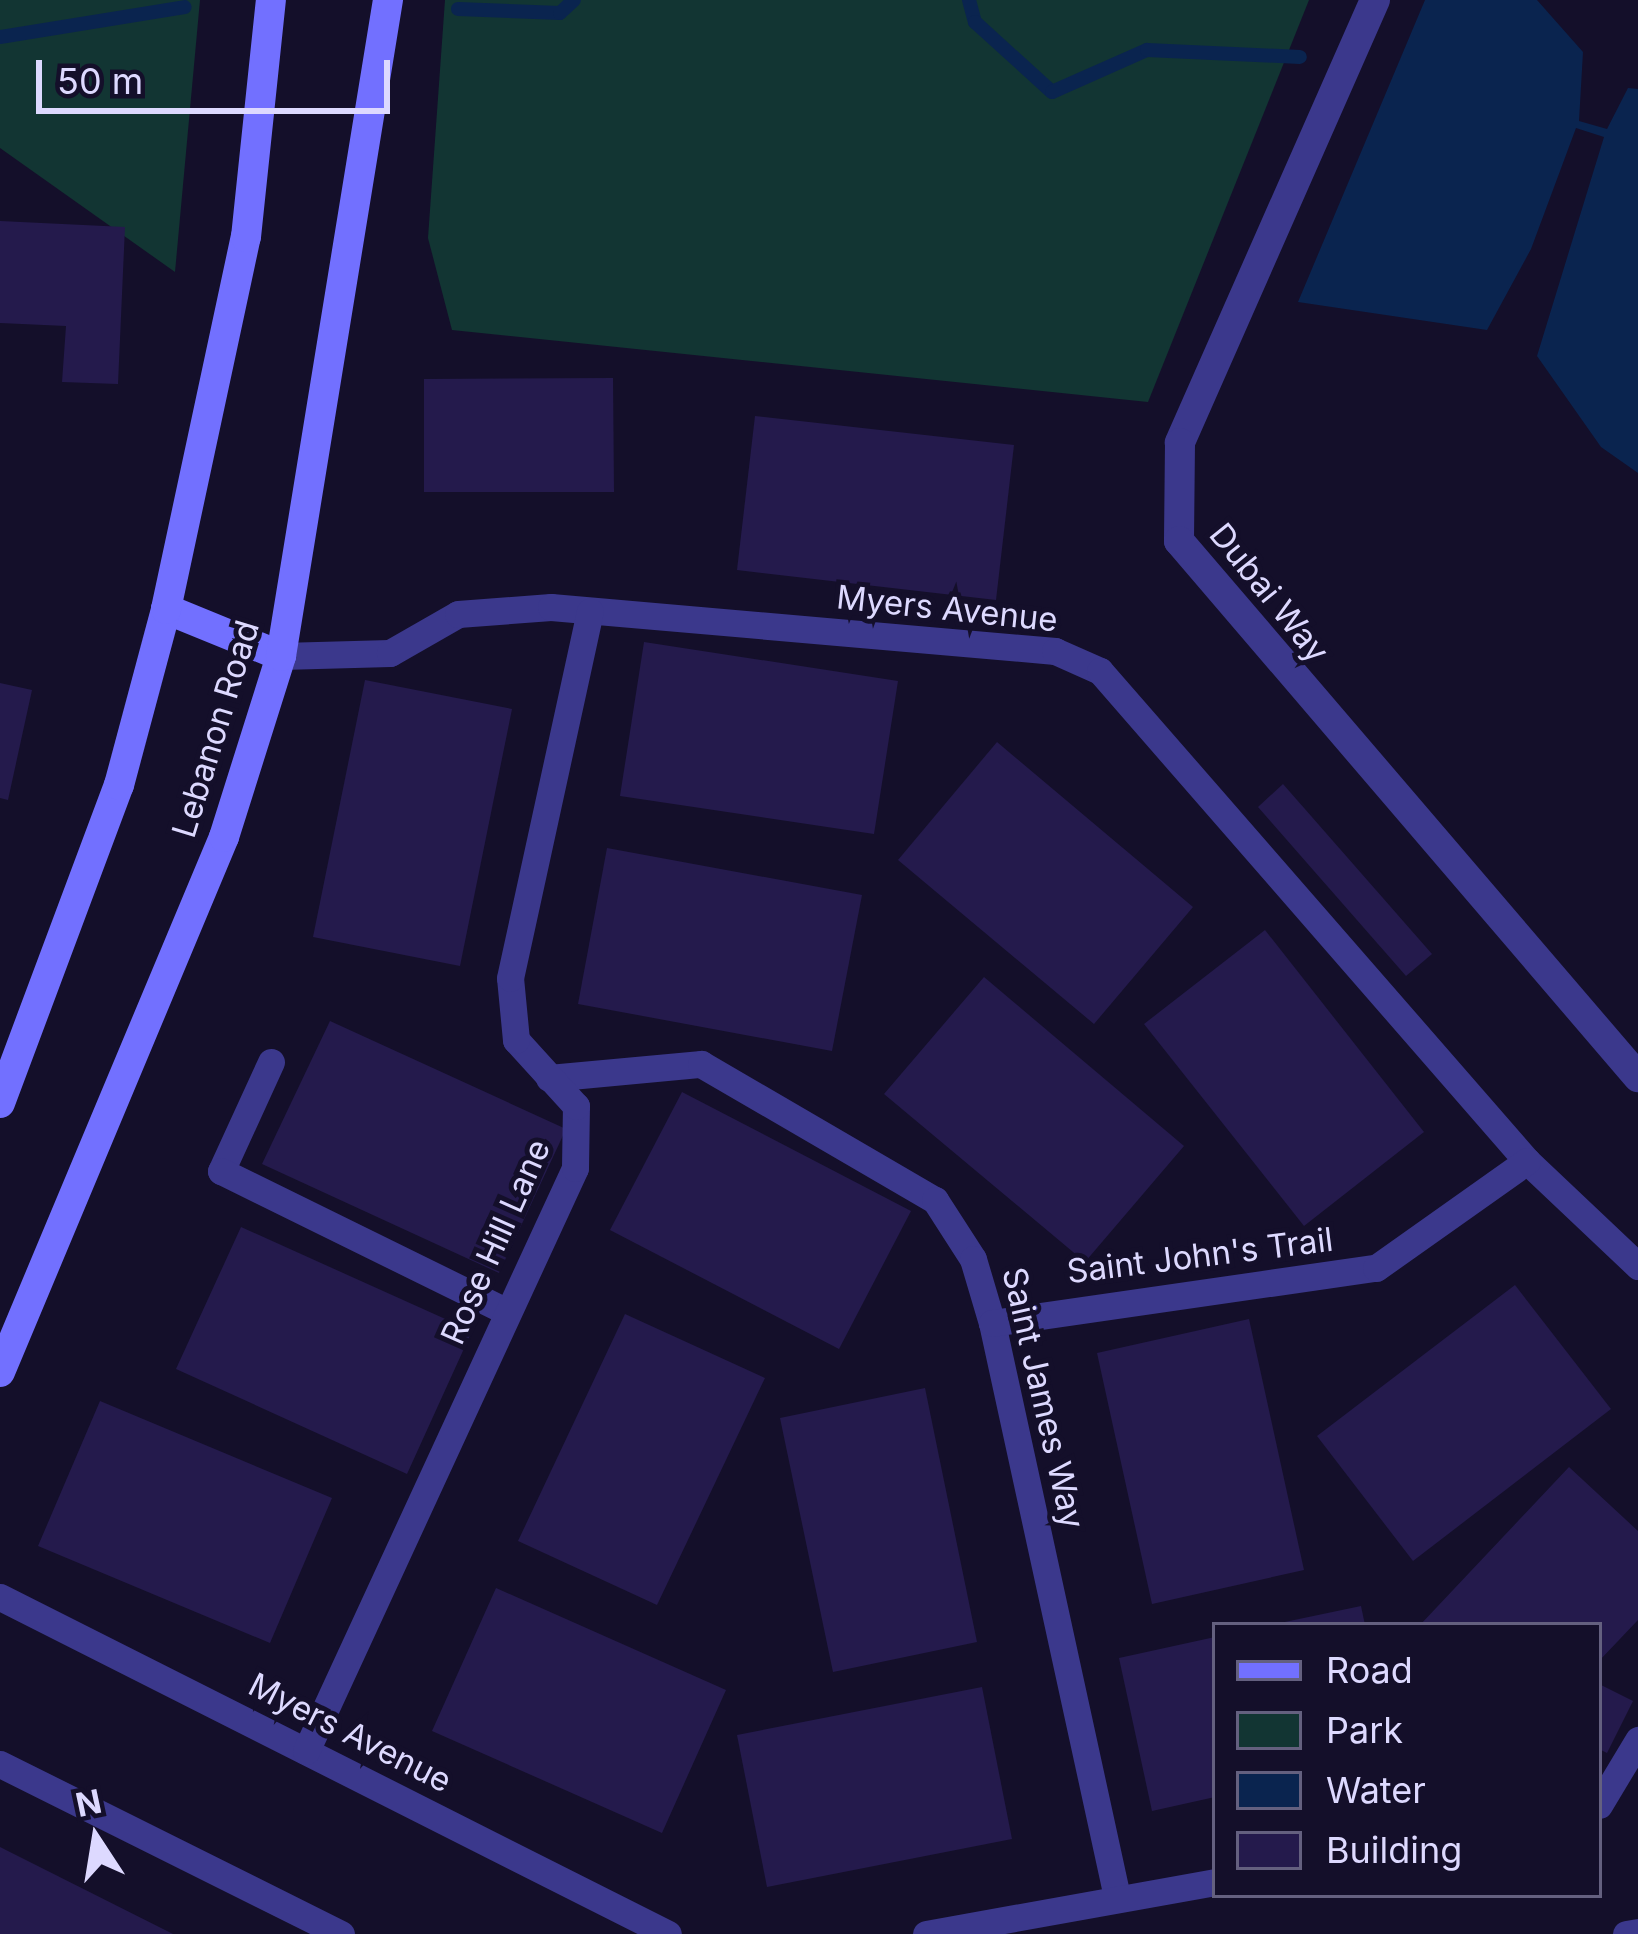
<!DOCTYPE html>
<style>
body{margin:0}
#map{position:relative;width:1638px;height:1934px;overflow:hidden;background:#140f2a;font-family:Inter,sans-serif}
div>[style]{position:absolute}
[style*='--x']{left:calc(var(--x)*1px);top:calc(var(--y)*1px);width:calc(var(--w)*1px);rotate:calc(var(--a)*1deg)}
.green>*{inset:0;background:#123533}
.water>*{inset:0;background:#0a244f}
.stream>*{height:14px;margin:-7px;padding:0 7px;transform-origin:7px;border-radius:7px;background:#0a244f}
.building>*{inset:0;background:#241a4c}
.lane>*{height:27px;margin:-13.5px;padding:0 13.5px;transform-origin:13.5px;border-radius:13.5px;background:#3b388c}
.street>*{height:30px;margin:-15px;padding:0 15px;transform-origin:15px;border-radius:15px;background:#3b388c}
.secondary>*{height:30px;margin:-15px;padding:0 15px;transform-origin:15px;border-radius:15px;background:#7270ff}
span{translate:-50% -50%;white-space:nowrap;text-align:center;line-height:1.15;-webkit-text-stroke:10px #140f2a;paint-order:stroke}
.street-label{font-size:33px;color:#ddd9ff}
.legend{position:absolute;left:1212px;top:1622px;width:390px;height:276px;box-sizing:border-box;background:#140f2a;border:3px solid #64607f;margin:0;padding:15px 21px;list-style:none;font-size:36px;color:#ddd9ff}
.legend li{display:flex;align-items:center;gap:24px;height:60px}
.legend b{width:60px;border:3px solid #64607f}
.north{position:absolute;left:36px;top:1778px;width:120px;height:120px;-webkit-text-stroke:9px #140f2a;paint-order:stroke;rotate:348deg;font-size:33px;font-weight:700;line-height:48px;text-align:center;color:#ddd9ff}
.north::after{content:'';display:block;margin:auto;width:42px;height:54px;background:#ddd9ff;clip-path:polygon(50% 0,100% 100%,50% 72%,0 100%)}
.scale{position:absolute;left:36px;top:60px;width:354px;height:54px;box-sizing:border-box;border:6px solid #ddd9ff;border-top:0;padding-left:15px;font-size:36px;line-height:42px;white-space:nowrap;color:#ddd9ff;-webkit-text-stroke:9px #140f2a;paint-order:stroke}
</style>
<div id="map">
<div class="green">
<i style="clip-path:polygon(0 0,200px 0,175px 272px,0 148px)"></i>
<i style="clip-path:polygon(445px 0,1309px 0,1148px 402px,452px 330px,428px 238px)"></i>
</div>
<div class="water">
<i style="clip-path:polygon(1425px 0,1537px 0,1583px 52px,1579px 121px,1607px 129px,1628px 88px,1638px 89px,1638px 473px,1601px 447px,1537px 356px,1604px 137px,1576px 128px,1531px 249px,1487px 330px,1298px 302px)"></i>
</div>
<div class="stream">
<i style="--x:969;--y:0;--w:23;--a:75"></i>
<i style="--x:975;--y:22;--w:104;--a:42.3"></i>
<i style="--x:1052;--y:92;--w:104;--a:-23.9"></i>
<i style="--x:1147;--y:50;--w:153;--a:2.6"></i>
<i style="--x:458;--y:9;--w:102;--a:2.2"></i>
<i style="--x:560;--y:13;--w:19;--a:-43"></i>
<i style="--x:0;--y:37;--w:187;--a:-9.2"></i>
</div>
<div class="building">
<i style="clip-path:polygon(0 221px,125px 227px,118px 384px,62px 382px,66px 326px,0 323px)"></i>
<i style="clip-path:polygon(613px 378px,614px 492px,424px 492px,424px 379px)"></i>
<i style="clip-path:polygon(755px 416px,1014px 445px,996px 600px,737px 570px)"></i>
<i style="clip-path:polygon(644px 642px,898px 681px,874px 834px,620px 796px)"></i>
<i style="clip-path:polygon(365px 680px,512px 709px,460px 966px,313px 937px)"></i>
<i style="clip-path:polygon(0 683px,32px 690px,8px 800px,0 798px)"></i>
<i style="clip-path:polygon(997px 742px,1193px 907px,1094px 1024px,898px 860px)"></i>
<i style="clip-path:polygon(1283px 784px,1432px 954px,1406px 976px,1258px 807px)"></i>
<i style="clip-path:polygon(607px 848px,862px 895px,832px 1051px,578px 1004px)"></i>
<i style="clip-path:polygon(1265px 930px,1424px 1132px,1304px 1226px,1144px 1024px)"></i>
<i style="clip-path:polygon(984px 977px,1184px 1146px,1085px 1262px,884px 1094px)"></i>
<i style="clip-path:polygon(330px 1021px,566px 1129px,499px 1273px,262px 1164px)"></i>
<i style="clip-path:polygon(682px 1092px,911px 1211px,839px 1349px,610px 1230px)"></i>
<i style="clip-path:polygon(241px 1227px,472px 1331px,407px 1474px,176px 1369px)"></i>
<i style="clip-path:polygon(1515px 1285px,1611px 1409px,1413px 1561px,1317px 1436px)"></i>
<i style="clip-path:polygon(625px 1314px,765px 1378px,657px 1605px,518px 1541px)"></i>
<i style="clip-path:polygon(1249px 1319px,1304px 1570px,1152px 1604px,1097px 1353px)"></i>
<i style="clip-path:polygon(925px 1388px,977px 1642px,833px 1672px,780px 1418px)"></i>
<i style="clip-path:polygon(100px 1401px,332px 1498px,270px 1643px,38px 1546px)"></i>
<i style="clip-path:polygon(1569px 1467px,1638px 1531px,1638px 1620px,1599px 1661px,1599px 1625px,1420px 1625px)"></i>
<i style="clip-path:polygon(496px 1588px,726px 1690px,662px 1833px,432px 1731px)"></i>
<i style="clip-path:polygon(1361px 1606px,1365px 1625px,1280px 1625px,1280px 1623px)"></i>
<i style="clip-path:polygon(1215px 1637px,1215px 1797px,1152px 1811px,1119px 1658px)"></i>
<i style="clip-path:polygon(1599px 1684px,1633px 1701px,1607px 1753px,1599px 1749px)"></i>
<i style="clip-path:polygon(982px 1687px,1012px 1839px,767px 1887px,737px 1735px)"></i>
<i style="clip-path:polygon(0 1847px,173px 1934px,0 1934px)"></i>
</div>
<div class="lane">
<i style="--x:281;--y:656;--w:109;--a:-1.6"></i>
<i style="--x:390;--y:653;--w:78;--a:-29.8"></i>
<i style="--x:458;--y:614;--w:93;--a:-4.3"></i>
<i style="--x:551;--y:607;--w:506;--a:4.99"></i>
<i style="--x:1055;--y:651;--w:49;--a:24"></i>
<i style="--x:1100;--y:671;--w:650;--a:48.93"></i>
<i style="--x:1527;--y:1161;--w:153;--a:43.4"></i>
<i style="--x:271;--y:1062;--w:120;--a:114.6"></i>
<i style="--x:221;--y:1171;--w:318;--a:26.2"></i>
<i style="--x:549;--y:1078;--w:153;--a:-5.3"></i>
<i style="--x:701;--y:1064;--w:271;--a:30.2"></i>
<i style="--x:935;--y:1200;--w:70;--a:57.2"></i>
<i style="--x:973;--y:1259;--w:67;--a:73.5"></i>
<i style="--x:992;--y:1323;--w:587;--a:77.71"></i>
<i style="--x:992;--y:1323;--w:388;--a:-8.2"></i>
<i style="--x:1376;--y:1268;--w:185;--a:-35.3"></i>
<i style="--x:0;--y:1597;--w:748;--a:26.77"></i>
<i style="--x:306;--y:1751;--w:642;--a:-65.23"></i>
<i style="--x:575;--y:1168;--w:62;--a:-89.1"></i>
<i style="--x:576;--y:1106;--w:89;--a:-132.3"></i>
<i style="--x:516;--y:1040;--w:62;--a:-95.5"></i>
<i style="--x:510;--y:978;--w:375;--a:-77.7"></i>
<i style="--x:0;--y:1764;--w:381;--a:26.5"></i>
<i style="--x:1599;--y:1805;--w:76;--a:-59"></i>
<i style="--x:926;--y:1934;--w:294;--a:-10.2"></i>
<i style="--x:1626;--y:1934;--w:12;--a:-9"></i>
</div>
<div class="street">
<i style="--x:1375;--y:0;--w:484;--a:113.8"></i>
<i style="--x:1180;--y:443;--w:98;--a:90.6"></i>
<i style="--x:1179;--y:541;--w:706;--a:49.43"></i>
</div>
<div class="secondary">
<i style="--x:166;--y:609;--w:124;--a:22.2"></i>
<i style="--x:0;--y:1103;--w:340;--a:-69.5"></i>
<i style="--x:119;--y:785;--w:182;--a:-75"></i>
<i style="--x:166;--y:609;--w:381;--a:-77.9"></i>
<i style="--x:246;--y:237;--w:238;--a:-84"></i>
<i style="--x:0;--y:1372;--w:580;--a:-67.28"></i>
<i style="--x:224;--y:837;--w:190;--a:-72.5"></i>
<i style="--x:281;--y:656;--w:665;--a:-80.74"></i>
</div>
<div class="street-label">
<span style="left:1269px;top:593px;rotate:51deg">Dubai Way</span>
<span style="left:947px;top:609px;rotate:6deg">Myers Avenue</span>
<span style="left:216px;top:729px;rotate:-73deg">Lebanon Road</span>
<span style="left:496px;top:1242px;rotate:-66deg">Rose Hill Lane</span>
<span style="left:1200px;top:1256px;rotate:-7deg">Saint John's Trail</span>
<span style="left:1043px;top:1398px;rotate:77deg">Saint James Way</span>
<span style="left:350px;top:1733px;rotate:27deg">Myers Avenue</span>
</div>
<ul class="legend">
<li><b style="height:15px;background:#7270ff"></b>Road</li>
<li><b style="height:33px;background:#123533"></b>Park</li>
<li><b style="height:33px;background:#0a244f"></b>Water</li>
<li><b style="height:33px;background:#241a4c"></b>Building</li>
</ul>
<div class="north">N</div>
<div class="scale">50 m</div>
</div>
